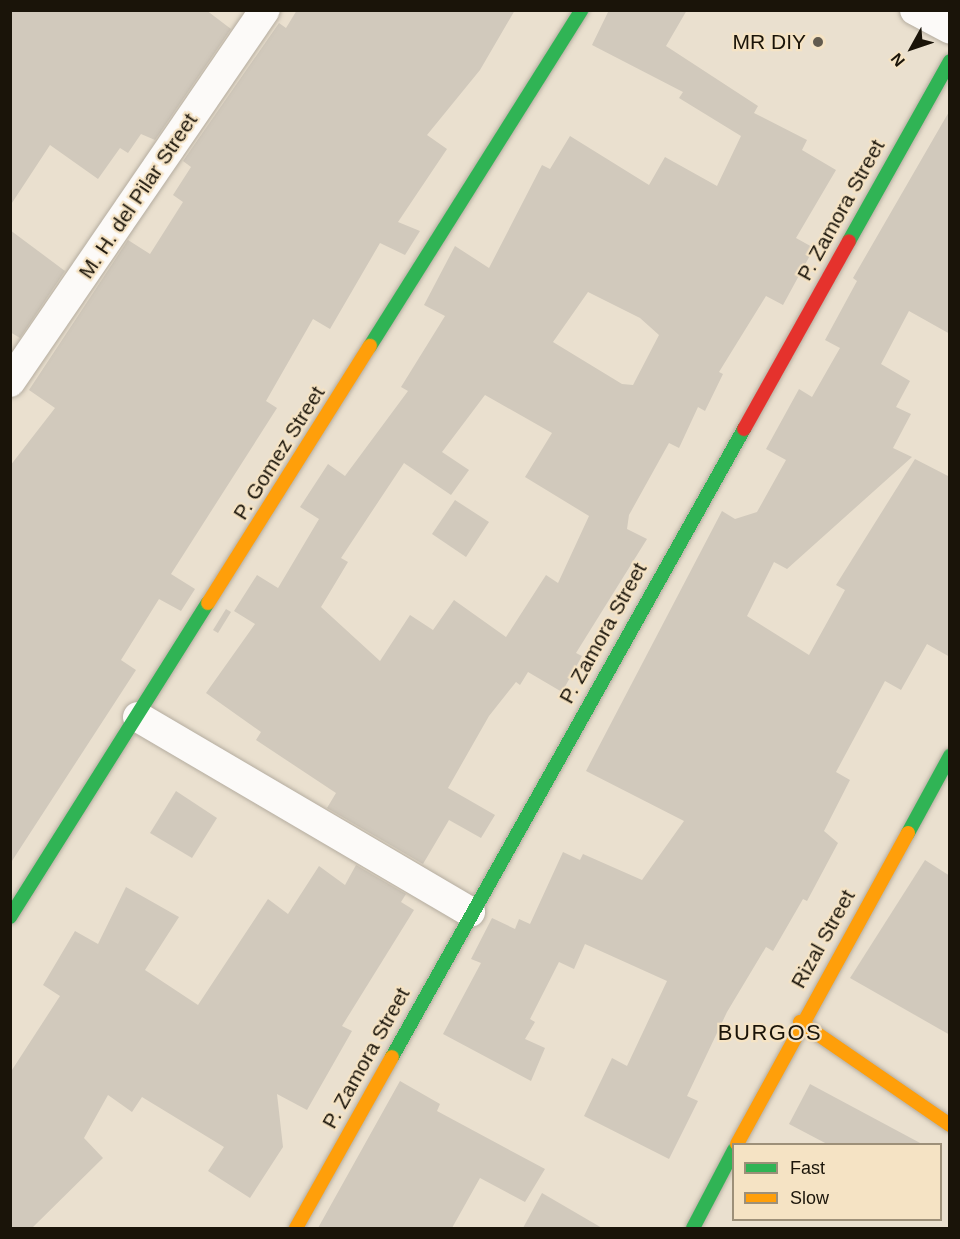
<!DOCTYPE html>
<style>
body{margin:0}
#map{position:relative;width:960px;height:1239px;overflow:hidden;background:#eae0cf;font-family:Arial,sans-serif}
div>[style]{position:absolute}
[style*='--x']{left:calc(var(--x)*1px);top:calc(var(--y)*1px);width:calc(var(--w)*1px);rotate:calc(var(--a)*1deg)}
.building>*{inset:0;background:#d1c9bc}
.roads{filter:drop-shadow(0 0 2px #b4ac9f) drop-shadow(0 0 2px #b4ac9f)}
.street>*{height:30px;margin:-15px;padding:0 15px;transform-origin:15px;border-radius:15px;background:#fcfaf8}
.fast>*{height:14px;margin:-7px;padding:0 7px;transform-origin:7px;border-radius:7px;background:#30b455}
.slow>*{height:14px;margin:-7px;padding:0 7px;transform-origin:7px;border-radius:7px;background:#ff9f0a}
.jam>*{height:14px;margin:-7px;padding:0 7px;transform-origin:7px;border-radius:7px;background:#e5322d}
.dots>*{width:16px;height:16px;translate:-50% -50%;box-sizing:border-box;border:3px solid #f5e3c4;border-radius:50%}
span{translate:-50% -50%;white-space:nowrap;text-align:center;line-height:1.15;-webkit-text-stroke:4.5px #f5e3c4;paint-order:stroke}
.poi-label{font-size:21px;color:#1a1409}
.right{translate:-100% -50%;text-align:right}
.street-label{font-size:21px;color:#1a1409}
.neighbourhood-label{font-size:22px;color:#1a1409;letter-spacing:1.5px}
.frame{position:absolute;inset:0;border:12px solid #1a1409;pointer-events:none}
.legend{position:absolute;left:732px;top:1143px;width:210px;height:78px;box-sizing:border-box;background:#f5e3c4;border:2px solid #9d9079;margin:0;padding:8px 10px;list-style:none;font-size:18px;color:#1a1409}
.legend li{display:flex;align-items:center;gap:12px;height:30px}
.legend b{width:30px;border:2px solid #9d9079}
.north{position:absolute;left:882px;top:18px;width:60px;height:60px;-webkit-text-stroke:4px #f5e3c4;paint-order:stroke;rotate:230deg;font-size:16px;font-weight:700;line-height:24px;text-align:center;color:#1a1409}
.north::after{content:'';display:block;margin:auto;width:21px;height:27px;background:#1a1409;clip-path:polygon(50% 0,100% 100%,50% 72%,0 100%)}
</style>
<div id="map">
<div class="building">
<i style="clip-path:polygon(10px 10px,206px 10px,231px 29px,155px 140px,141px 134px,128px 153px,120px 148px,98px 179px,50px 145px,10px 206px)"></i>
<i style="clip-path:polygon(297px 10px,515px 10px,480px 70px,427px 135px,447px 149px,398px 222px,420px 231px,405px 255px,380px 243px,330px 329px,313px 319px,266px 401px,277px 408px,171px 574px,195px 589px,181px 611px,159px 599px,121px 660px,136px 670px,10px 864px,10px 466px,55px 408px,29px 390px,128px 240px,150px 254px,183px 202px,173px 195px,191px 167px,183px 161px,279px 23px,286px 28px)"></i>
<i style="clip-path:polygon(evenodd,609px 10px,687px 10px,666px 46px,758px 106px,754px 113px,807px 140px,802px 150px,836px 170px,796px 238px,814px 248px,783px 305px,766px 296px,719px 372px,723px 374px,705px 411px,698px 407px,679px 448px,669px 443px,629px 515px,627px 529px,647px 539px,576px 653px,582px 656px,562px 692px,528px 672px,520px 685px,516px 682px,489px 716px,448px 788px,495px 815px,481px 838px,449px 820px,423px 864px,327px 808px,336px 793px,256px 740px,261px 732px,206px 693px,255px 624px,234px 611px,257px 575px,278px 588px,319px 519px,300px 507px,328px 464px,345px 476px,408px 391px,401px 387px,445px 316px,424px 305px,455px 246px,489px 268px,542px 165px,550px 169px,570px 136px,649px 185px,665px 157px,717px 186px,741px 136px,679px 98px,683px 92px,592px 45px,609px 10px,588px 292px,640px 318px,659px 335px,633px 385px,622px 384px,553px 342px,588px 292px,609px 10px,485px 395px,552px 433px,525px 477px,589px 516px,558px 583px,546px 575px,506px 637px,454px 600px,433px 630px,410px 615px,380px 661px,321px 607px,348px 562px,341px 558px,404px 463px,451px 495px,469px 470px,442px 452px,485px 395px)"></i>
<i style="clip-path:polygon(950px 110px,950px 334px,909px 311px,881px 364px,910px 381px,896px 407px,911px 414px,893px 448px,912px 457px,787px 569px,774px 562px,747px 616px,809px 655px,845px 590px,836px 585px,915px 459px,950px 477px,950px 657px,927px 644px,901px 690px,885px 681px,836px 772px,850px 780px,824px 831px,838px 843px,807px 901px,803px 899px,773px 951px,766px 947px,727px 1012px,687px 1096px,698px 1101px,669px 1159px,584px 1116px,612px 1058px,627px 1066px,667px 981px,585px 944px,574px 969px,559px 962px,530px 1019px,535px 1022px,525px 1039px,545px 1048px,531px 1081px,443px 1034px,481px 963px,471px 959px,492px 918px,515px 929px,519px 919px,530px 924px,563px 852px,580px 860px,583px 854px,642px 880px,684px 821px,586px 771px,722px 511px,735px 519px,757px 512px,786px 460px,766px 449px,799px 389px,812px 397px,840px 348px,825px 340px,857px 281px,853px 278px)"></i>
<i style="clip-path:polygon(10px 230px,65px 271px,20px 338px,10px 332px)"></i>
<i style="clip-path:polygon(455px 500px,489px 522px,466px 557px,432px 534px)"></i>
<i style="clip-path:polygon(226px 609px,231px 612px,218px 633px,213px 630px)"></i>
<i style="clip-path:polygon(176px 791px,217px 818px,192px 858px,150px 833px)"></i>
<i style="clip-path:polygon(925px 860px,950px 876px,950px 1035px,850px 978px)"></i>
<i style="clip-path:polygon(356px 865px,406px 894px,401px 902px,414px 910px,342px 1026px,352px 1031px,307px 1110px,277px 1094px,283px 1147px,250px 1198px,208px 1171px,224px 1147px,142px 1097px,132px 1112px,108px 1095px,84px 1138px,103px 1158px,32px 1228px,10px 1228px,10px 1073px,60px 996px,43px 985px,75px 931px,98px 944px,126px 887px,179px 917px,145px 970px,198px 1005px,268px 899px,288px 914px,319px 866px,345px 885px)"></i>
<i style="clip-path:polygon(400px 1081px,440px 1104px,437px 1111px,545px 1169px,525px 1202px,480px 1178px,452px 1228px,318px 1228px)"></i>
<i style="clip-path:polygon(810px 1084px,922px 1144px,827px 1144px,789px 1124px)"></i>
<i style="clip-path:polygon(542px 1193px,602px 1228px,523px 1228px)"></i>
</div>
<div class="roads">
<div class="street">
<i style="--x:915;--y:10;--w:40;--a:28"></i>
<i style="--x:10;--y:382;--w:451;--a:-55.6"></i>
<i style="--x:138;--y:717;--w:385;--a:30.4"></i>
</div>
<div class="fast">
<i style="--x:849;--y:241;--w:206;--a:-60.7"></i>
<i style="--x:370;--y:346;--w:397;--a:-57.8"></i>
<i style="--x:908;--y:833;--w:88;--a:-61.4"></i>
<i style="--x:10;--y:917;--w:371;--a:-57.8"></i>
<i style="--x:392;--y:1057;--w:720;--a:-60.73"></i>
<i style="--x:693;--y:1228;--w:88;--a:-62.3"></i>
</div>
<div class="slow">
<i style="--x:208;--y:603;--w:304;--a:-57.8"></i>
<i style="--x:800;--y:1022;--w:182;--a:34.5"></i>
<i style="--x:737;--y:1144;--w:355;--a:-61.2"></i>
<i style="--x:296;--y:1228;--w:196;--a:-60.7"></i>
</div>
<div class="jam">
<i style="--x:744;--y:429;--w:215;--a:-60.8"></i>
</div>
</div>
<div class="dots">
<i style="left:818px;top:42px;background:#635b4e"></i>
</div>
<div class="poi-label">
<span class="right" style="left:806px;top:42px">MR DIY</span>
</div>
<div class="street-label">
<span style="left:138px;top:196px;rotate:-56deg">M. H. del Pilar Street</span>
<span style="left:841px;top:210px;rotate:-61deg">P. Zamora Street</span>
<span style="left:279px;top:453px;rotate:-58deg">P. Gomez Street</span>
<span style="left:603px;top:633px;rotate:-61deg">P. Zamora Street</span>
<span style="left:823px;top:939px;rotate:-61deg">Rizal Street</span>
<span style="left:366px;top:1058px;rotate:-61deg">P. Zamora Street</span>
</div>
<div class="neighbourhood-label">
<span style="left:770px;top:1033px">BURGOS</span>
</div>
<div class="frame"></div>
<ul class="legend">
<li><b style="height:8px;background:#30b455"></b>Fast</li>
<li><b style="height:8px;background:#ff9f0a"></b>Slow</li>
</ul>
<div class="north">N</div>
</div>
